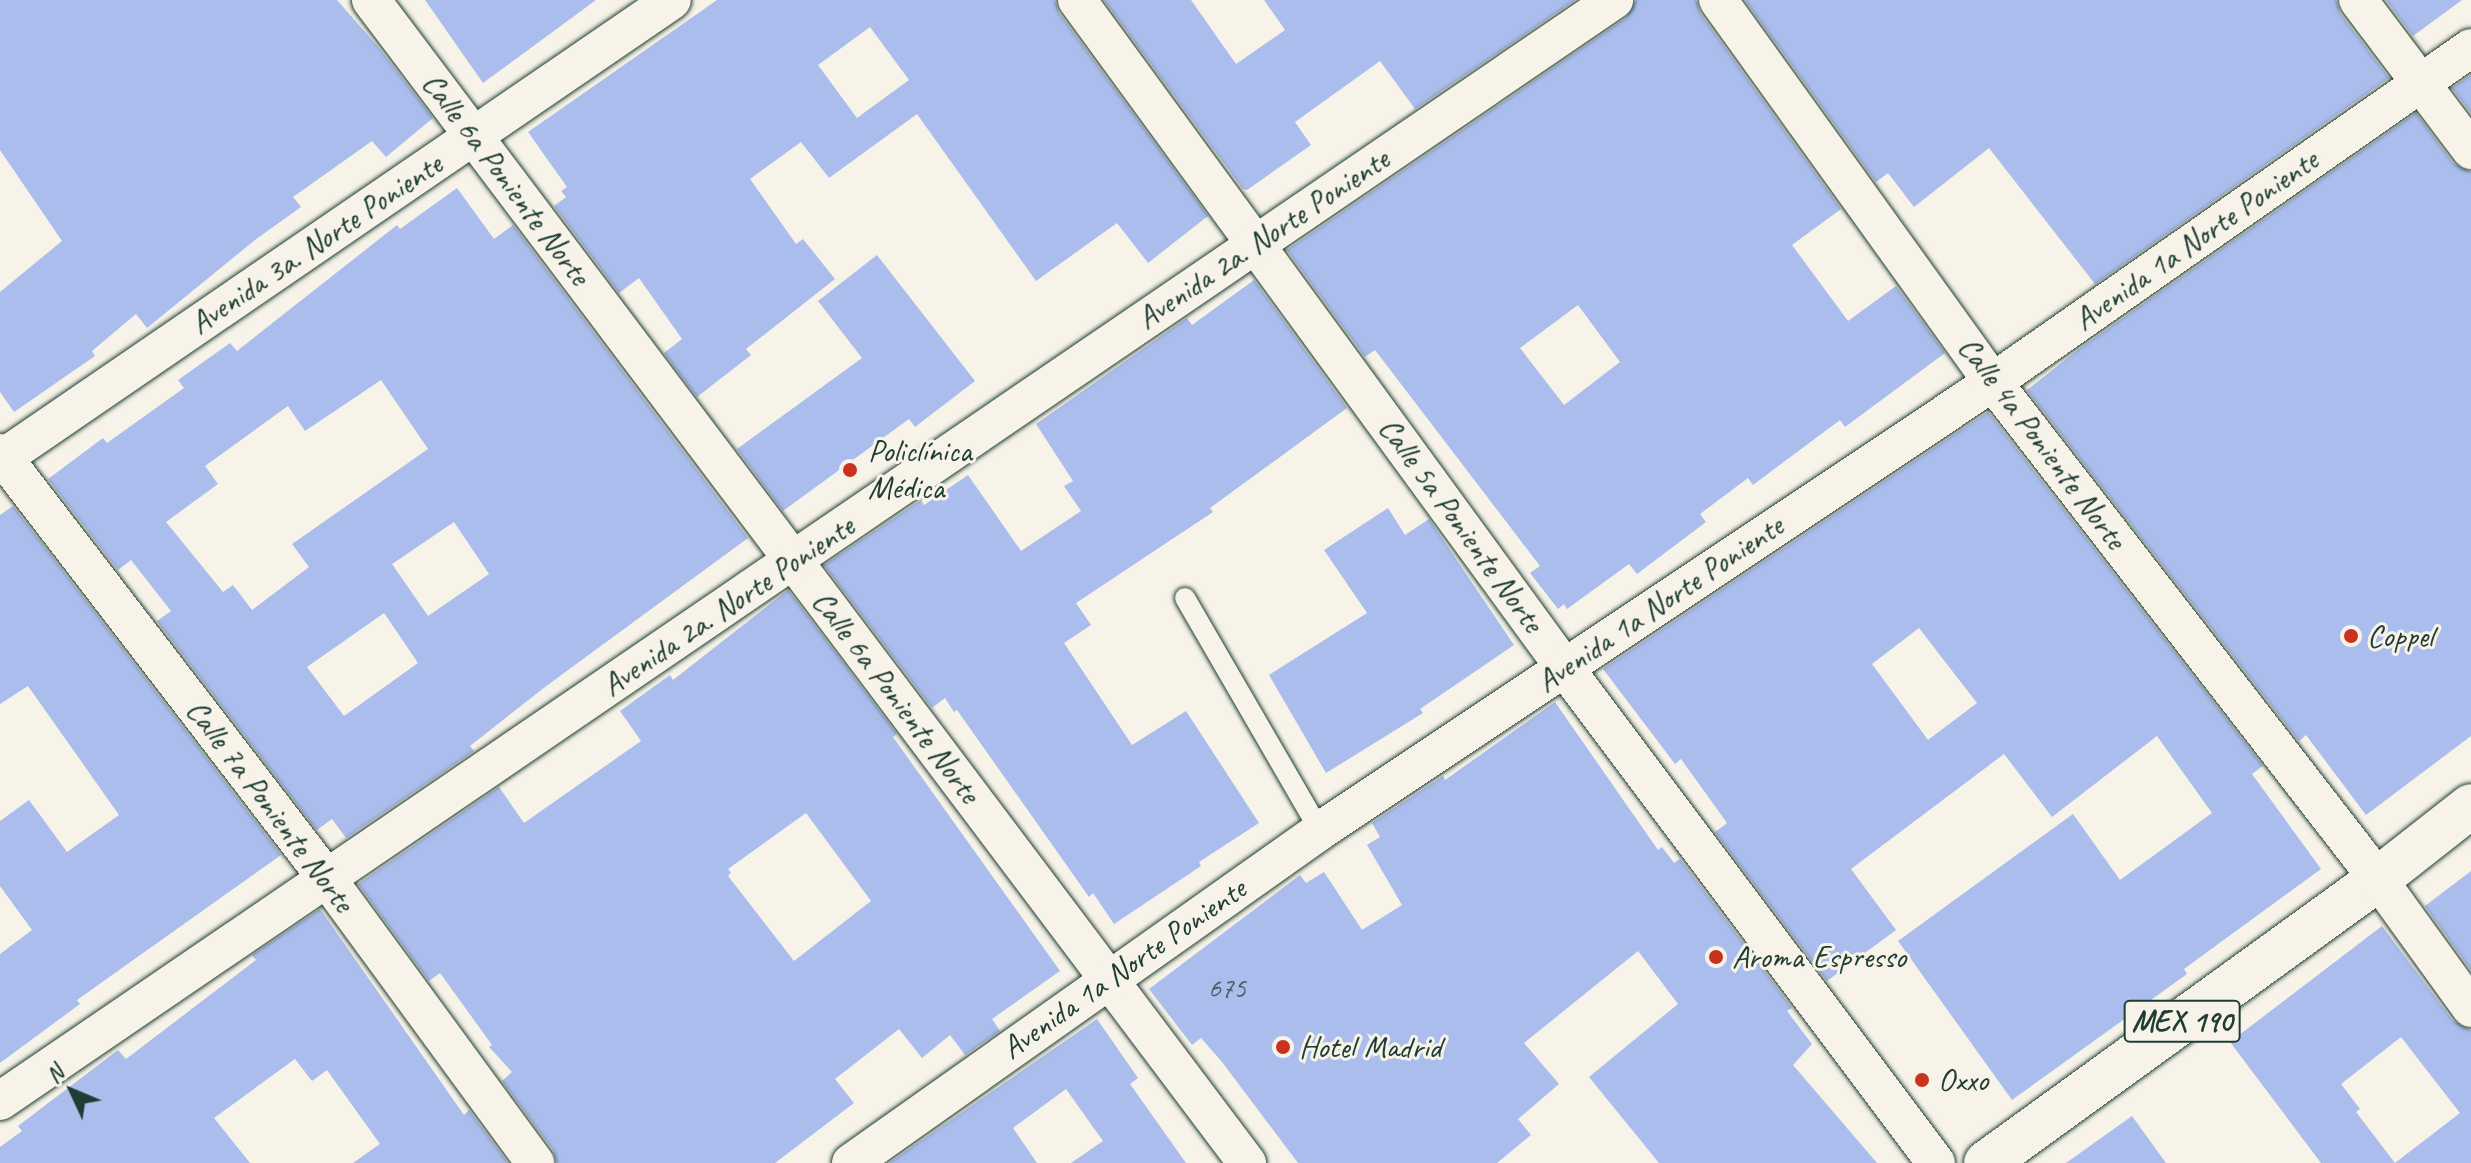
<!DOCTYPE html>
<meta charset="utf-8">
<style>
body{margin:0}
#map{position:relative;width:2471px;height:1163px;overflow:hidden;background:#f7f3e8;font-family:Caveat,sans-serif}
div>[style]{position:absolute}
[style*='--x']{left:calc(var(--x)*1px);top:calc(var(--y)*1px);width:calc(var(--w)*1px);rotate:calc(var(--a)*1deg)}
.building>*{inset:0;background:#abbded}
.roads{filter:drop-shadow(0 0 2px #1f3d34) drop-shadow(0 0 2px #1f3d34)}
.lane>*{height:20px;margin:-10px;padding:0 10px;transform-origin:10px;border-radius:10px;background:#f7f3e8}
.street>*{height:38px;margin:-19px;padding:0 19px;transform-origin:19px;border-radius:19px;background:#f7f3e8}
.primary>*{height:44px;margin:-22px;padding:0 22px;transform-origin:22px;border-radius:22px;background:#f7f3e8}
.dots>*{width:22px;height:22px;translate:-50% -50%;box-sizing:border-box;border:4px solid #f7f3e8;border-radius:50%}
span{translate:-50% -50%;white-space:nowrap;text-align:center;line-height:1.15;-webkit-text-stroke:6px #f7f3e8;paint-order:stroke}
.number-label{font-size:28px;color:#425d62}
.number-label span{-webkit-text-stroke-width:0}
.shield-label span{padding:2px 6px;background:#f7f3e8;border:2px solid;border-radius:6px;-webkit-text-stroke-width:0}
.shield-label{font-size:30px;color:#1f3d34;font-weight:700}
.street-label{font-size:32px;color:#1f3d34}
.poi-label{font-size:32px;color:#1f3d34}
.left{translate:0 -50%;text-align:left}
.north{position:absolute;left:32px;top:1051px;width:80px;height:80px;-webkit-text-stroke:6px #f7f3e8;paint-order:stroke;rotate:314deg;font-size:22px;font-weight:700;line-height:32px;text-align:center;color:#1f3d34}
.north::after{content:'';display:block;margin:auto;width:28px;height:36px;background:#1f3d34;clip-path:polygon(50% 0,100% 100%,50% 72%,0 100%)}
</style>
<div id="map">
<div class="building">
<i style="clip-path:polygon(0 0,337px 0,379px 48px,433px 118px,386px 157px,372px 141px,293px 197px,301px 207px,255px 240px,147px 328px,136px 314px,92px 351px,95px 356px,14px 412px,0 392px,0 292px,62px 241px,0 150px)"></i>
<i style="clip-path:polygon(425px 0,596px 0,483px 83px)"></i>
<i style="clip-path:polygon(evenodd,717px 0,1055px 0,1059px 13px,1208px 216px,1148px 263px,1117px 223px,1036px 281px,917px 114px,829px 178px,801px 142px,750px 179px,796px 244px,803px 239px,835px 279px,746px 349px,751px 355px,697px 397px,664px 353px,682px 339px,639px 278px,619px 293px,554px 206px,566px 197px,561px 191px,567px 187px,528px 132px,717px 0,870px 27px,909px 80px,857px 118px,818px 65px,870px 27px)"></i>
<i style="clip-path:polygon(1104px 0,1191px 0,1236px 64px,1285px 30px,1264px 0,1575px 0,1415px 109px,1380px 61px,1295px 122px,1311px 145px,1247px 190px,1243px 189px)"></i>
<i style="clip-path:polygon(evenodd,1636px 0,1696px 0,1700px 13px,1841px 209px,1792px 245px,1848px 321px,1896px 286px,1945px 353px,1845px 427px,1840px 420px,1753px 485px,1748px 478px,1700px 514px,1706px 522px,1637px 574px,1629px 564px,1567px 609px,1564px 604px,1558px 609px,1530px 573px,1540px 566px,1375px 350px,1365px 357px,1287px 250px,1626px 18px,1636px 0,1578px 305px,1620px 362px,1564px 405px,1520px 348px,1578px 305px)"></i>
<i style="clip-path:polygon(1745px 0,2336px 0,2340px 13px,2389px 78px,2095px 284px,1989px 148px,1914px 207px,1888px 173px,1876px 182px)"></i>
<i style="clip-path:polygon(2386px 0,2462px 0,2413px 36px)"></i>
<i style="clip-path:polygon(2471px 75px,2471px 113px,2452px 88px)"></i>
<i style="clip-path:polygon(2416px 113px,2453px 163px,2471px 172px,2471px 736px,2366px 815px,2306px 735px,2299px 741px,2027px 390px,2079px 349px)"></i>
<i style="clip-path:polygon(evenodd,457px 188px,494px 239px,513px 225px,748px 538px,545px 687px,470px 746px,474px 751px,346px 838px,332px 819px,317px 830px,157px 621px,171px 611px,131px 560px,118px 570px,48px 479px,103px 438px,107px 443px,184px 388px,178px 380px,230px 343px,237px 351px,397px 225px,400px 229px,457px 188px,381px 380px,428px 449px,292px 544px,309px 567px,252px 610px,233px 585px,223px 592px,166px 522px,218px 484px,205px 466px,288px 406px,305px 431px,381px 380px,457px 188px,454px 522px,489px 574px,428px 616px,392px 564px,454px 522px,457px 188px,384px 613px,418px 663px,344px 716px,307px 667px,384px 613px)"></i>
<i style="clip-path:polygon(877px 255px,975px 381px,915px 427px,909px 419px,783px 511px,737px 449px,862px 358px,818px 301px)"></i>
<i style="clip-path:polygon(1254px 280px,1347px 408px,1210px 508px,1213px 512px,1076px 603px,1091px 625px,1064px 643px,1132px 745px,1186px 711px,1259px 823px,1199px 862px,1201px 866px,1114px 924px,1093px 893px,1089px 897px,957px 710px,954px 712px,945px 698px,932px 708px,824px 565px,921px 500px,924px 505px,968px 475px,1021px 551px,1081px 511px,1064px 486px,1073px 481px,1036px 424px,1187px 318px,1192px 325px)"></i>
<i style="clip-path:polygon(evenodd,1988px 412px,2263px 766px,2252px 774px,2321px 869px,2184px 969px,2187px 974px,2012px 1100px,1898px 941px,2073px 814px,2120px 880px,2212px 813px,2157px 736px,2052px 817px,2004px 754px,1851px 869px,1896px 930px,1827px 981px,1715px 832px,1727px 823px,1681px 759px,1675px 764px,1603px 669px,1988px 412px,1919px 628px,1977px 703px,1928px 740px,1872px 664px,1919px 628px)"></i>
<i style="clip-path:polygon(13px 506px,281px 855px,77px 1000px,80px 1004px,0 1063px,0 954px,32px 930px,0 886px,0 821px,29px 800px,67px 852px,119px 815px,28px 686px,0 704px,0 515px)"></i>
<i style="clip-path:polygon(1388px 508px,1405px 535px,1429px 519px,1514px 645px,1420px 709px,1423px 713px,1326px 773px,1269px 675px,1367px 613px,1324px 550px)"></i>
<i style="clip-path:polygon(evenodd,788px 590px,897px 734px,893px 737px,1060px 971px,992px 1019px,1000px 1031px,965px 1055px,950px 1035px,922px 1058px,899px 1029px,835px 1079px,854px 1103px,775px 1163px,557px 1163px,553px 1150px,502px 1081px,512px 1072px,489px 1047px,492px 1045px,440px 973px,429px 981px,358px 884px,499px 787px,524px 823px,641px 741px,620px 711px,670px 675px,673px 680px,788px 590px,806px 813px,871px 901px,794px 961px,728px 876px,731px 873px,728px 869px,806px 813px)"></i>
<i style="clip-path:polygon(1555px 702px,1658px 850px,1662px 847px,1674px 863px,1680px 859px,1792px 1008px,1787px 1011px,1812px 1044px,1793px 1065px,1877px 1163px,1659px 1163px,1589px 1077px,1678px 1004px,1638px 951px,1524px 1043px,1559px 1084px,1518px 1119px,1531px 1135px,1497px 1163px,1298px 1163px,1222px 1062px,1201px 1038px,1192px 1045px,1149px 989px,1300px 875px,1306px 883px,1324px 872px,1362px 930px,1402px 905px,1367px 845px,1380px 837px,1372px 823px,1443px 776px,1445px 780px)"></i>
<i style="clip-path:polygon(2471px 871px,2471px 970px,2425px 906px)"></i>
<i style="clip-path:polygon(320px 909px,464px 1115px,469px 1110px,508px 1163px,353px 1163px,380px 1144px,327px 1070px,312px 1081px,295px 1059px,214px 1118px,250px 1163px,0 1163px,0 1147px,22px 1131px,18px 1126px,118px 1050px,126px 1059px,256px 960px,252px 955px)"></i>
<i style="clip-path:polygon(evenodd,2382px 926px,2453px 1021px,2471px 1030px,2471px 1163px,2321px 1163px,2230px 1042px,2382px 926px,2401px 1037px,2460px 1113px,2395px 1163px,2356px 1112px,2360px 1109px,2341px 1084px,2401px 1037px)"></i>
<i style="clip-path:polygon(1097px 1019px,1138px 1078px,1130px 1084px,1186px 1163px,1071px 1163px,1103px 1141px,1066px 1089px,1013px 1128px,1037px 1163px,889px 1163px)"></i>
<i style="clip-path:polygon(2132px 1116px,2166px 1163px,2066px 1163px)"></i>
</div>
<div class="roads">
<div class="lane">
<i style="--x:1185;--y:598;--w:269;--a:59.9"></i>
</div>
<div class="street">
<i style="--x:371;--y:0;--w:1456;--a:53.01"></i>
<i style="--x:1077;--y:0;--w:826;--a:53.87"></i>
<i style="--x:1564;--y:667;--w:620;--a:53.13"></i>
<i style="--x:1718;--y:0;--w:471;--a:54.3"></i>
<i style="--x:1993;--y:382;--w:629;--a:52.24"></i>
<i style="--x:2378;--y:879;--w:159;--a:54.2"></i>
<i style="--x:2358;--y:0;--w:188;--a:53"></i>
<i style="--x:0;--y:453;--w:538;--a:52.47"></i>
<i style="--x:328;--y:880;--w:351;--a:53.8"></i>
<i style="--x:0;--y:460;--w:814;--a:-34.39"></i>
<i style="--x:0;--y:1101;--w:1954;--a:-34.3"></i>
<i style="--x:851;--y:1163;--w:575;--a:-35.29"></i>
<i style="--x:1320;--y:831;--w:809;--a:-33.71"></i>
<i style="--x:1993;--y:382;--w:583;--a:-34.94"></i>
</div>
<div class="primary">
<i style="--x:1986;--y:1163;--w:484;--a:-35.9"></i>
<i style="--x:2378;--y:879;--w:118;--a:-38.1"></i>
</div>
</div>
<div class="dots">
<i style="left:850px;top:470px;background:#c8321e"></i>
<i style="left:2351px;top:636px;background:#c8321e"></i>
<i style="left:1716px;top:957px;background:#c8321e"></i>
<i style="left:1283px;top:1047px;background:#c8321e"></i>
<i style="left:1922px;top:1080px;background:#c8321e"></i>
</div>
<div class="number-label">
<span style="left:1227px;top:988px">675</span>
</div>
<div class="shield-label">
<span style="left:2182px;top:1021px">MEX 190</span>
</div>
<div class="street-label">
<span style="left:506px;top:179px;rotate:53deg">Calle 6a Poniente Norte</span>
<span style="left:1263px;top:239px;rotate:-34deg">Avenida 2a. Norte Poniente</span>
<span style="left:2196px;top:240px;rotate:-35deg">Avenida 1a Norte Poniente</span>
<span style="left:316px;top:244px;rotate:-34deg">Avenida 3a. Norte Poniente</span>
<span style="left:2042px;top:443px;rotate:53deg">Calle 4a Poniente Norte</span>
<span style="left:1461px;top:525px;rotate:54deg">Calle 5a Poniente Norte</span>
<span style="left:1660px;top:604px;rotate:-34deg">Avenida 1a Norte Poniente</span>
<span style="left:728px;top:606px;rotate:-34deg">Avenida 2a. Norte Poniente</span>
<span style="left:896px;top:697px;rotate:53deg">Calle 6a Poniente Norte</span>
<span style="left:270px;top:806px;rotate:53deg">Calle 7a Poniente Norte</span>
<span style="left:1124px;top:969px;rotate:-35deg">Avenida 1a Norte Poniente</span>
</div>
<div class="poi-label">
<span class="left" style="left:868px;top:470px">Policlínica<br>Médica</span>
<span class="left" style="left:2367px;top:636px">Coppel</span>
<span class="left" style="left:1732px;top:957px">Aroma Espresso</span>
<span class="left" style="left:1299px;top:1047px">Hotel Madrid</span>
<span class="left" style="left:1938px;top:1080px">Oxxo</span>
</div>
<div class="north">N</div>
</div>
